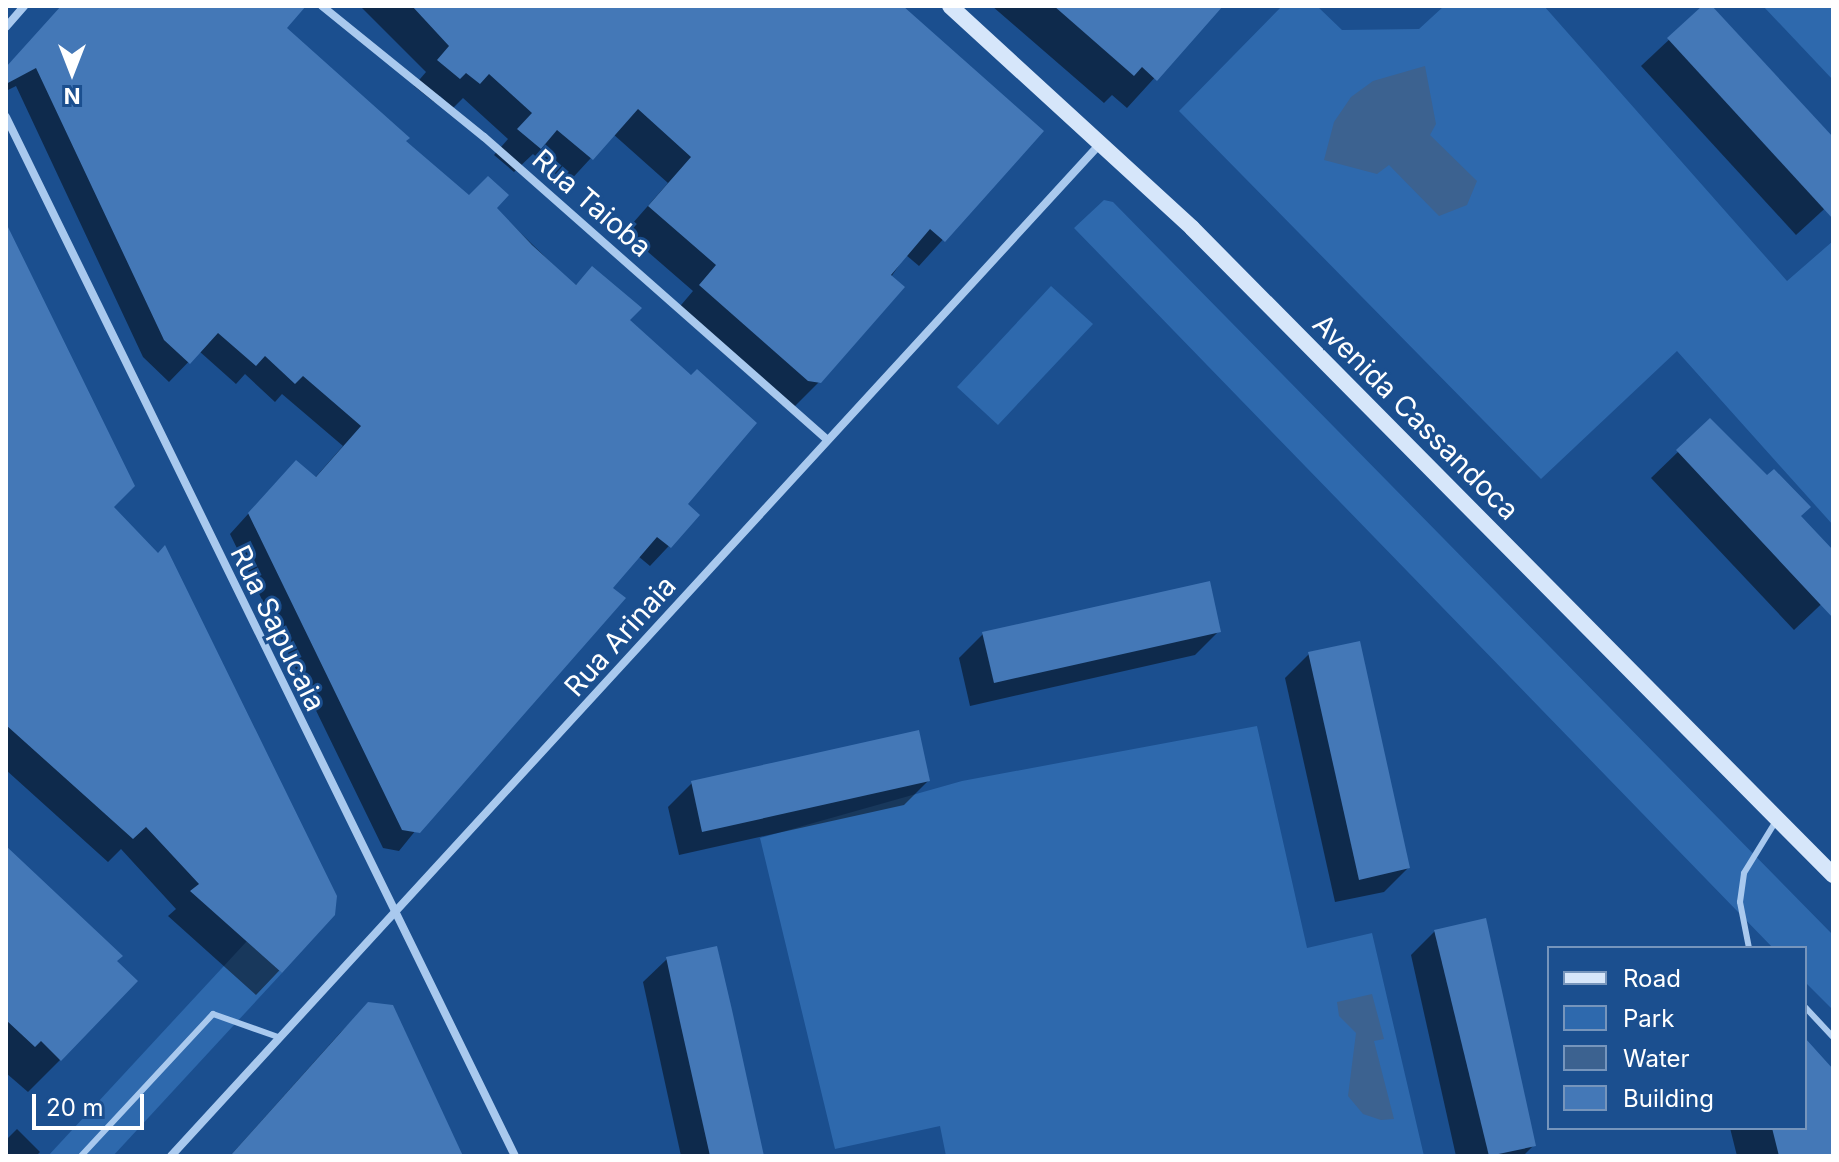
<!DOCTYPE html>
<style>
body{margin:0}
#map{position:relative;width:1839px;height:1162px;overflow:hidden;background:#1b4f8f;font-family:Inter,sans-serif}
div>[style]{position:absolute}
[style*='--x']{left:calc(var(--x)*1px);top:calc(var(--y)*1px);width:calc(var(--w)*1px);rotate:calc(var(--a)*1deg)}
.green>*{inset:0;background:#2e69ad}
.water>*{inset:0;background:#3c6290}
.shadow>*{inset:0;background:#0007}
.building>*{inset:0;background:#4478b7}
.lane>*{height:6px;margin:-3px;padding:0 3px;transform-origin:3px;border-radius:3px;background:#a9c9ee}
.street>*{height:8px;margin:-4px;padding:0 4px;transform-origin:4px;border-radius:4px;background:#a9c9ee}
.secondary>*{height:16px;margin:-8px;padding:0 8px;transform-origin:8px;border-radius:8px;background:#d6e6fa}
span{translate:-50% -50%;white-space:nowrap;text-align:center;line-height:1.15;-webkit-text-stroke:6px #1b4f8f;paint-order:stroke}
.street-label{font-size:28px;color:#fff}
.frame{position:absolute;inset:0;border:8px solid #fff;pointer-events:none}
.legend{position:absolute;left:1547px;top:946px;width:260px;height:184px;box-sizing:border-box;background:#1b4f8f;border:2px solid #7695bc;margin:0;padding:10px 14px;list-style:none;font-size:24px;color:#fff}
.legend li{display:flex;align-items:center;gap:16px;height:40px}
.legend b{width:40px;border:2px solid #7695bc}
.north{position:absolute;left:32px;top:32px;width:80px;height:80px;-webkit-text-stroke:6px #1b4f8f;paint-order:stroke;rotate:180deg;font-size:22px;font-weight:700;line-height:32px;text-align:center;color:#fff}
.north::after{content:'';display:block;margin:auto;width:28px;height:36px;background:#fff;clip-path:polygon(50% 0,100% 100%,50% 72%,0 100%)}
.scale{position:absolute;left:32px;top:1094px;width:112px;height:36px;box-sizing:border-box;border:4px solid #fff;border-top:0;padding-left:10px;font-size:24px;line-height:28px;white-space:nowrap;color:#fff;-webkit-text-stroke:6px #1b4f8f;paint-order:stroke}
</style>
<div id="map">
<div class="green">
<i style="clip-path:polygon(1282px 6px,1317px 6px,1342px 30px,1419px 29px,1444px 6px,1544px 6px,1787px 281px,1833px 241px,1833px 525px,1677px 351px,1541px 479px,1179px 111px)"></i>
<i style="clip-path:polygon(1763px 6px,1833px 6px,1833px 80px)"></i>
<i style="clip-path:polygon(1104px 200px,1113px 202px,1833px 935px,1833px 1010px,1805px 982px,1805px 948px,1773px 948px,1074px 228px)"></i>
<i style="clip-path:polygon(1051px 286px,1093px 324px,998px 425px,957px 387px)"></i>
<i style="clip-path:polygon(1257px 726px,1307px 948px,1372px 933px,1424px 1156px,946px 1156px,940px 1126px,835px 1149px,760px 838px,962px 781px)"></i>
<i style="clip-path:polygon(247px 941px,282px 973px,113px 1156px,48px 1156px)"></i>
</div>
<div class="water">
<i style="clip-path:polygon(1425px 66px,1436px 124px,1430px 135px,1477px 181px,1467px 205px,1439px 216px,1389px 165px,1377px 174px,1324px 160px,1334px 122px,1351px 97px,1373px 81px)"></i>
<i style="clip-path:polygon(1372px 994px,1384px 1039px,1374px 1041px,1394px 1119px,1381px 1120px,1363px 1114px,1348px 1096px,1356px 1033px,1339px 1016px,1337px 1002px)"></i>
</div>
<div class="shadow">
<i style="clip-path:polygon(62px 6px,285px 6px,284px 28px,404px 142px,469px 198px,495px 208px,575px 286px,592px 269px,628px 320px,685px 505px,698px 515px,650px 566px,638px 556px,399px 851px,383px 848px,230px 534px,277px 482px,314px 479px,343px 446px,282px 394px,275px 402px,245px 374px,236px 384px,199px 351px,169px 382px,143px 357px,16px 86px,6px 91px,6px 68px)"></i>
<i style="clip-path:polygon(360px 6px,900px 6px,1041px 131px,919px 266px,906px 255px,819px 382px,794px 407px,782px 405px,676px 311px,693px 291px,625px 232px,668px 183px,613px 134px,567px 184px,533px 154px,514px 172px,494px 155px,508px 139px,463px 98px,453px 108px,440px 96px,434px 102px,414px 86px,426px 72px)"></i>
<i style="clip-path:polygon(992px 6px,1220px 6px,1127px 108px,1112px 95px,1104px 103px)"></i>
<i style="clip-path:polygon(1705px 6px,1833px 140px,1833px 201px,1796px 235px,1641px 66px)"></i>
<i style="clip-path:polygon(6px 228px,111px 507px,333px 914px,256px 995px,168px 916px,176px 909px,121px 849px,108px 862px,6px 770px)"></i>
<i style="clip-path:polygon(1710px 421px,1833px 553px,1833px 593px,1794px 630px,1651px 478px)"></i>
<i style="clip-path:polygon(1219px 631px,1195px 655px,970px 706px,959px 658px,983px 634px)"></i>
<i style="clip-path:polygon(1309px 654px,1408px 868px,1384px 892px,1335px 902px,1285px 678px)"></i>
<i style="clip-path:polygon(928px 781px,904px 805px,679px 855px,668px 807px,692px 783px)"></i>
<i style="clip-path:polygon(6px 848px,60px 1060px,28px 1092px,6px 1073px)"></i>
<i style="clip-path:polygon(1435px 931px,1534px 1145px,1523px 1156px,1456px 1156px,1411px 955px)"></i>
<i style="clip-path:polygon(667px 959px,761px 1156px,681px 1156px,643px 982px)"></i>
<i style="clip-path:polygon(369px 1004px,462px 1156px,230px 1156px,340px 1033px)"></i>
<i style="clip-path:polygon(1805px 1047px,1833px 1076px,1833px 1156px,1737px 1156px,1730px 1128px,1805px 1128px)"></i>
<i style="clip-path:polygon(17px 1129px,40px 1152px,36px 1156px,6px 1156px,6px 1140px)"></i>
</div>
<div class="building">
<i style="clip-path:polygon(61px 6px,306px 6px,287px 28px,410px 138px,406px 141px,469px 195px,488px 176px,509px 195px,497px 208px,532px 245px,576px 285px,592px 266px,642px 308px,630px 320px,691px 375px,697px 369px,757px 423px,688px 504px,700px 515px,671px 548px,657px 537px,613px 588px,626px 598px,420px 833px,402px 830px,248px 513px,296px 460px,316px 477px,361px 426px,303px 376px,295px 384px,265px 356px,256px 366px,218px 333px,190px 364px,164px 340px,36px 68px,6px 84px,6px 67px)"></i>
<i style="clip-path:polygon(412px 6px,903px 6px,1044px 131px,945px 242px,930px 229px,891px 275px,905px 287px,821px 383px,808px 381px,699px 285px,716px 265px,648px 206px,691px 157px,638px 109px,593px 160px,557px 130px,541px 149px,517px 129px,532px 113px,489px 74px,480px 84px,466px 73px,460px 79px,437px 60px,449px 46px)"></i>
<i style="clip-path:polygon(1054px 6px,1223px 6px,1157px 81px,1142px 67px,1134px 76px)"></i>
<i style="clip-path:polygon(1702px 6px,1712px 6px,1833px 137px,1833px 219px,1667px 38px)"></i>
<i style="clip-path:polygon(6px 223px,135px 486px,114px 507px,158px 553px,165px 545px,337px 896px,335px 915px,282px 973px,190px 891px,199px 884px,146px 827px,133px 839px,6px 725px)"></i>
<i style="clip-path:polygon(1710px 418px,1767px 475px,1774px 469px,1811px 507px,1801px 516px,1833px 550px,1833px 618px,1676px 450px)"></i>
<i style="clip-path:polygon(1210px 581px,1221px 632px,994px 683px,982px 632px)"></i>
<i style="clip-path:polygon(1360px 641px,1410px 868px,1359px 880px,1308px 652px)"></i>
<i style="clip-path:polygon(919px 730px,930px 781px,702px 832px,691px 781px)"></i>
<i style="clip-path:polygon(6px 846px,123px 956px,117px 961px,138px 981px,61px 1061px,41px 1041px,35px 1047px,6px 1020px)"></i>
<i style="clip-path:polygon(1486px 918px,1536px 1146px,1489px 1156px,1434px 930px)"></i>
<i style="clip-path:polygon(717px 946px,732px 1010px,764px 1156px,710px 1156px,680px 1022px,666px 957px)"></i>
<i style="clip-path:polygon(368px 1002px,393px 1005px,463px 1156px,230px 1156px)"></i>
<i style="clip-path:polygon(1805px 1038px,1833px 1069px,1833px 1156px,1779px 1156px,1772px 1128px,1805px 1128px)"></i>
</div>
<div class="lane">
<i style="--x:1749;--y:948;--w:47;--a:-101.1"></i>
<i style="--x:1740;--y:902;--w:29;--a:-82"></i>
<i style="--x:1744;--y:873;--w:61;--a:-58.4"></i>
<i style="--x:1805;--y:1007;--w:41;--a:47"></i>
<i style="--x:81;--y:1156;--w:194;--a:-47.1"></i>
<i style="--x:213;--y:1014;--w:69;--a:19.5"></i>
</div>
<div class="street">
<i style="--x:322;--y:6;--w:208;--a:39"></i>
<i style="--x:484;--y:137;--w:458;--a:41.4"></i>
<i style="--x:6;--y:27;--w:28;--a:-49"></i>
<i style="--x:6;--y:117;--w:1157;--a:63.9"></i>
<i style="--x:171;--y:1156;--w:1374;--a:-47.45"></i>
</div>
<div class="secondary">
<i style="--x:950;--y:6;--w:328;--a:42.5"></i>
<i style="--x:1192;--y:228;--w:911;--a:45.27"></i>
</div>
<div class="street-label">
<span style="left:592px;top:203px;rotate:41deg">Rua Taioba</span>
<span style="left:1416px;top:417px;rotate:45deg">Avenida Cassandoca</span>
<span style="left:278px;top:628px;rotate:64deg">Rua Sapucaia</span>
<span style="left:620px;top:636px;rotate:-48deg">Rua Arinaia</span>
</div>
<div class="frame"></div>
<ul class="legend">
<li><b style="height:10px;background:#d6e6fa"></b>Road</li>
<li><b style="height:22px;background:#2e69ad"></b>Park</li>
<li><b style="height:22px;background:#3c6290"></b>Water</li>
<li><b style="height:22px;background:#4478b7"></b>Building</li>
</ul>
<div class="north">N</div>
<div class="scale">20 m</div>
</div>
